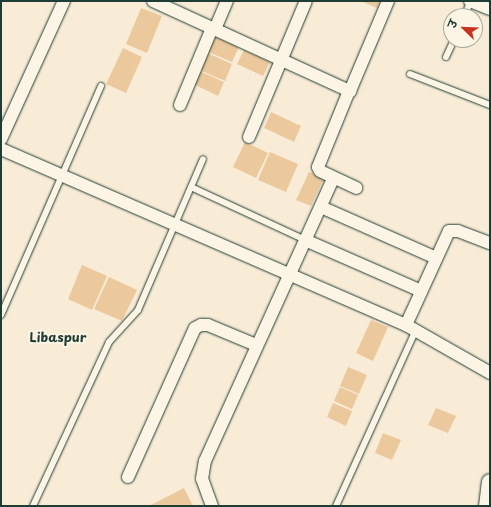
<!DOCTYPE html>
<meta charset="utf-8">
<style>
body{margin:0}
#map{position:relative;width:491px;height:507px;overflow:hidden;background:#f9ecd7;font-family:"Playpen Sans","Playpen Sans Deva",sans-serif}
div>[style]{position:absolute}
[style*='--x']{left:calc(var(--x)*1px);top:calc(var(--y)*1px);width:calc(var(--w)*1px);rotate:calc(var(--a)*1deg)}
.building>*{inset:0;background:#ebc99d}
.roads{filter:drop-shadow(0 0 1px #1f3d34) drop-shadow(0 0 1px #1f3d34)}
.service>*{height:6px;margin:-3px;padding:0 3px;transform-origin:3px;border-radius:3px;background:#fcf5e5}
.minor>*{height:12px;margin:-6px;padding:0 6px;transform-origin:6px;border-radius:6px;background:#fcf5e5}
.tertiary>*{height:16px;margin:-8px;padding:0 8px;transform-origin:8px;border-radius:8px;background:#fcf5e5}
span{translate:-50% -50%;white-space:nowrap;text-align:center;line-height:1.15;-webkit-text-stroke:4px #fcf5e5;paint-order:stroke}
.neighbourhood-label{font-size:13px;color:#1f3d34;font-weight:700}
.frame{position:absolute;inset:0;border:2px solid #1f3d34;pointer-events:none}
.north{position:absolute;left:443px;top:8px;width:40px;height:40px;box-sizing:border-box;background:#fcf5e5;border:1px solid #a4ab9e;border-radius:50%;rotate:293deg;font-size:11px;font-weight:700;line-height:16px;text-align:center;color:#1f3d34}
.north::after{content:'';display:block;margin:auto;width:14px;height:18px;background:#c8321e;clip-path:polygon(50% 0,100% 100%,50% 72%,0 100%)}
</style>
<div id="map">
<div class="building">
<i style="clip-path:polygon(361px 1px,380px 1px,377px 8px)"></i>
<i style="clip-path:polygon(141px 8px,162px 16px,147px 53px,126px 44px)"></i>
<i style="clip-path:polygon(213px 36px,239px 47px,232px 62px,206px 51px)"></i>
<i style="clip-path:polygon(123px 48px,142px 57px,126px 93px,106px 84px)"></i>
<i style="clip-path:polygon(244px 50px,270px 62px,263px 76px,237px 64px)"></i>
<i style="clip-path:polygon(205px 52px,232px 64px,225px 81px,197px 69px)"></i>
<i style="clip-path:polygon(197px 70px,224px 82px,218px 96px,191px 83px)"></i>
<i style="clip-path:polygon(271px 112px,301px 126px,294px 142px,264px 128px)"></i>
<i style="clip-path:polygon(245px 142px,268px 153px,256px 178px,233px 167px)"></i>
<i style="clip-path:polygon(270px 152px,298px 164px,286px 192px,258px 180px)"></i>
<i style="clip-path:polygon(309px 172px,324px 178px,311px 206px,296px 200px)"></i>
<i style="clip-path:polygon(82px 265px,107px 276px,92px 310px,68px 299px)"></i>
<i style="clip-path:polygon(109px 277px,137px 290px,122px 321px,94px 309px)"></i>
<i style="clip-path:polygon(371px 320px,388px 327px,373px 361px,356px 353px)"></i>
<i style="clip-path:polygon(348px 367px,367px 375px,359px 394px,340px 386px)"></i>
<i style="clip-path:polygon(340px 387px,358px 395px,352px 409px,334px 401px)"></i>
<i style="clip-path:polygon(333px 403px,352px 411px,346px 426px,327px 417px)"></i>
<i style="clip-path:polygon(436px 408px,456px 416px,448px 433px,428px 425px)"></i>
<i style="clip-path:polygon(383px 433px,401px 440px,392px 460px,375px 453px)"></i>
<i style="clip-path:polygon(184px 488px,193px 506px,149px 506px)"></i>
</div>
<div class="roads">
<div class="service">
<i style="--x:464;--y:16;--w:17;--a:-65"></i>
<i style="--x:446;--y:57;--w:19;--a:-65"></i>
<i style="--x:410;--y:74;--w:86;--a:21.2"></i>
<i style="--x:191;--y:187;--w:126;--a:24.9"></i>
<i style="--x:1;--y:315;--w:250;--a:-66.4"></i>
<i style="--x:33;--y:506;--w:181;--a:-65.1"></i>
<i style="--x:109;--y:342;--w:43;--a:-47.8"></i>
<i style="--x:138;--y:310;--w:164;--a:-66.7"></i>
<i style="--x:336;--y:506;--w:193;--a:-65.6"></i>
</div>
<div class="minor">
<i style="--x:153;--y:1;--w:217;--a:24.6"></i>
<i style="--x:350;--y:91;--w:98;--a:-67.1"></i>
<i style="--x:470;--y:1;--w:22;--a:22"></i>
<i style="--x:215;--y:29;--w:30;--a:-67"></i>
<i style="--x:349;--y:91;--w:82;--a:112.2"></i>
<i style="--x:318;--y:167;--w:4;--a:63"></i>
<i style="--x:320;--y:171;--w:40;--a:25"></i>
<i style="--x:180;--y:105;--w:83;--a:-67.4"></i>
<i style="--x:249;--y:137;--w:147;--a:-67.3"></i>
<i style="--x:1;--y:139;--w:152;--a:-65.5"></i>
<i style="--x:1;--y:149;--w:442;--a:23.5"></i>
<i style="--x:406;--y:325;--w:97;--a:29.7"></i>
<i style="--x:321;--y:207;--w:126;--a:23.9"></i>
<i style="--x:305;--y:240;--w:127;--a:23.7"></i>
<i style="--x:406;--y:325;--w:103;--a:-65.4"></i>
<i style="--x:449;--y:231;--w:9;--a:0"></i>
<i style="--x:458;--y:231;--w:34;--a:21"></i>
<i style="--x:128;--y:477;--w:163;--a:-65.8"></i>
<i style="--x:195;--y:328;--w:7;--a:-27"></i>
<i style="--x:201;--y:325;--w:7;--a:0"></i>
<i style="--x:208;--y:325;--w:52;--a:22.6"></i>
<i style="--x:212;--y:506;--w:29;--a:-110"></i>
<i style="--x:202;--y:479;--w:18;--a:-81"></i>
<i style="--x:205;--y:461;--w:305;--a:-65.6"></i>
</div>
<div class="tertiary">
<i style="--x:487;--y:506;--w:24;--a:-83"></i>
</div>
</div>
<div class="neighbourhood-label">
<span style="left:58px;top:337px">Libaspur</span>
</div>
<div class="frame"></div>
<div class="north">उ</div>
</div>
